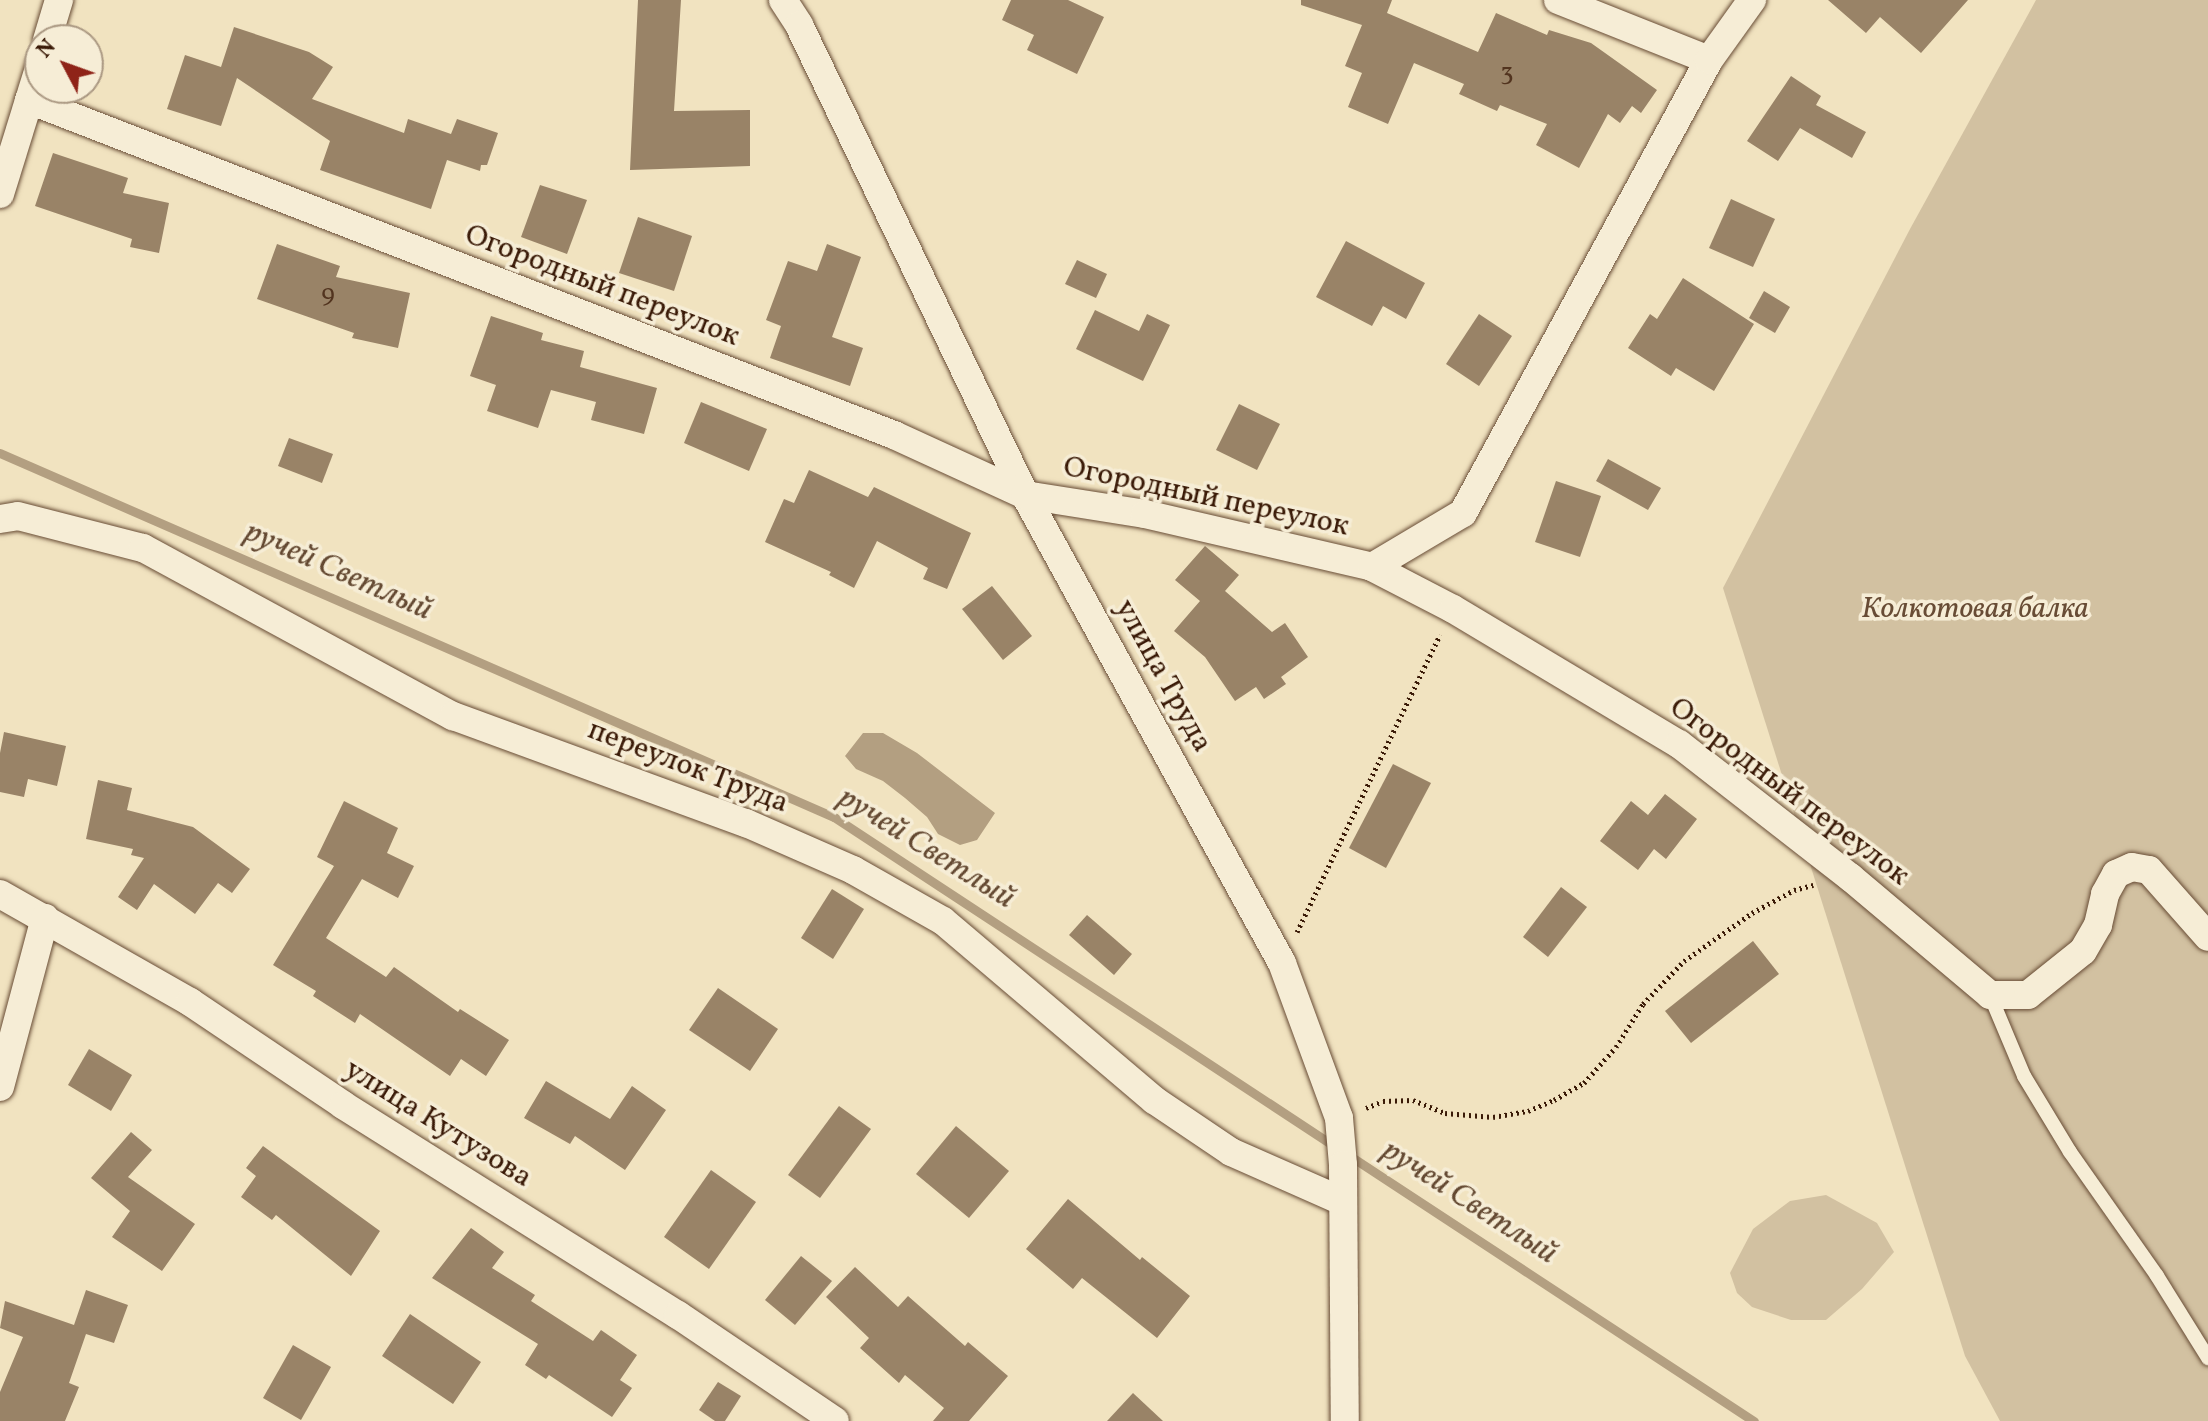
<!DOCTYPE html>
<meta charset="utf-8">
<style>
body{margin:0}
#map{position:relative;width:2208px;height:1421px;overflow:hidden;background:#f1e3c0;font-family:Vollkorn,serif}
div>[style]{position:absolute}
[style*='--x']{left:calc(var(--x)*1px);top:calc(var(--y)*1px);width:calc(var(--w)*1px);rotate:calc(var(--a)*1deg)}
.green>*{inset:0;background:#d2c1a1}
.water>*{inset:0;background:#b39f81}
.stream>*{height:9px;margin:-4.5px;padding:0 4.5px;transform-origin:4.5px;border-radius:4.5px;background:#b39f81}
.building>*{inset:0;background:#998367}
.path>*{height:5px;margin-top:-2.5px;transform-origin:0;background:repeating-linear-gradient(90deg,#3a1a07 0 2px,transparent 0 6px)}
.roads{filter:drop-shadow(0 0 2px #684c35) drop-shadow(0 0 2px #684c35)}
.service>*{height:14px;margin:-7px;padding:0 7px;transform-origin:7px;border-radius:7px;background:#f6edd6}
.minor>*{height:28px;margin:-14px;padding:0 14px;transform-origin:14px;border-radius:14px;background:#f6edd6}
span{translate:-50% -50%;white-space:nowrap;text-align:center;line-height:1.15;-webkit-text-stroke:7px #f6edd6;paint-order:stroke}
.number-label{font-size:26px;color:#52341f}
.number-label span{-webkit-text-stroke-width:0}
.street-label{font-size:30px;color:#3a1a07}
.park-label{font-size:30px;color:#684c35;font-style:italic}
.water-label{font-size:32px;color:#644932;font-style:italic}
.north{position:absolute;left:24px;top:24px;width:80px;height:80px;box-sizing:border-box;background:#f6edd6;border:2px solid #ab9983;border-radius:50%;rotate:311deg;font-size:22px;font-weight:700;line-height:32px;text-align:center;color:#3a1a07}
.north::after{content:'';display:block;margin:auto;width:28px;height:36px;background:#8f2418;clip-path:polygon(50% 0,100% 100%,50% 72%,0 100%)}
</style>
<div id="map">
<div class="green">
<i style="clip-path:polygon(2036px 0,2208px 0,2208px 1421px,2000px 1421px,1965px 1356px,1723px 588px,1910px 229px)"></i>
<i style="clip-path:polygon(1826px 1195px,1877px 1223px,1894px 1252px,1862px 1289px,1826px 1320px,1791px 1320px,1752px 1307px,1737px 1293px,1730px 1273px,1753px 1229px,1790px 1201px)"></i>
</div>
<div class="water">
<i style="clip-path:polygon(863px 733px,883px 733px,917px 753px,995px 813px,977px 840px,960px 845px,938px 834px,927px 817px,905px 798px,883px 781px,856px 769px,845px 756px)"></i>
</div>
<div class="stream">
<i style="--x:0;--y:453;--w:910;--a:23.58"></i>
<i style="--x:834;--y:817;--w:599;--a:33.34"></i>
<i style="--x:1347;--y:1154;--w:487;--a:33.3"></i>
</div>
<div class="building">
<i style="clip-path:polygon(638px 0,681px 0,674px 111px,750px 110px,750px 166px,630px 170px)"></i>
<i style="clip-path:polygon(1011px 0,1068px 0,1104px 17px,1077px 74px,1027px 50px,1034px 35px,1002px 20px)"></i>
<i style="clip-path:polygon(1301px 0,1392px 0,1387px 13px,1478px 52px,1496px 13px,1547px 35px,1549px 30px,1591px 43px,1657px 90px,1641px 113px,1632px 106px,1620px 123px,1608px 114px,1579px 168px,1536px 145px,1547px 124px,1500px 105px,1497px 111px,1459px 94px,1464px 84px,1414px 63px,1388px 124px,1348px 107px,1362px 73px,1345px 66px,1362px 25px,1301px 5px)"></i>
<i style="clip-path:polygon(1828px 0,1968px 0,1921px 53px,1880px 17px,1866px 33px)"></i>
<i style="clip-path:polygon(234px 27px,309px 52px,333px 67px,312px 99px,404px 133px,408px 119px,451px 134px,457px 119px,498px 133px,487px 165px,481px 165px,480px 171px,447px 160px,431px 209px,320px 170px,330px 141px,237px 78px,221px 126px,167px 109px,185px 55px,221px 67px)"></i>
<i style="clip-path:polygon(1791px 76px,1821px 96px,1816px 105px,1866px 132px,1852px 158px,1800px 128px,1778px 161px,1747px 141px)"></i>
<i style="clip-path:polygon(53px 153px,128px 178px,123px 193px,169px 203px,159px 253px,130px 247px,132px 239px,35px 206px)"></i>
<i style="clip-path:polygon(540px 185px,587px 200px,567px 254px,521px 237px)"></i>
<i style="clip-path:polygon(1731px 199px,1775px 219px,1753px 267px,1709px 248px)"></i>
<i style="clip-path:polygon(638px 217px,692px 236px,674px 291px,619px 273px)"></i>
<i style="clip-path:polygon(1346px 241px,1425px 283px,1406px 319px,1383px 306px,1372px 326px,1316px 297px)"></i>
<i style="clip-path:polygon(277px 244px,340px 266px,336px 277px,410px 293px,398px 348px,352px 338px,354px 333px,257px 299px)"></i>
<i style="clip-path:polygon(827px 244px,861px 257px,832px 337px,863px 348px,850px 386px,770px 358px,781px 326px,766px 320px,788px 261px,817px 271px)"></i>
<i style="clip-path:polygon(1077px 260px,1107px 274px,1096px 298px,1065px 284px)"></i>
<i style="clip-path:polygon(1683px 278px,1754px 324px,1714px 391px,1676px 368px,1671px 376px,1628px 348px,1650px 314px,1657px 319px)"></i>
<i style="clip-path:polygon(1764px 291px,1790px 307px,1775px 333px,1749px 318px)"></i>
<i style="clip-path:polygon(1095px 310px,1139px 331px,1147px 314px,1170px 325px,1143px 381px,1076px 349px)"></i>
<i style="clip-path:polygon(1479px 314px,1512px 336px,1479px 386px,1446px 364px)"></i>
<i style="clip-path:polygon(491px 316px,543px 333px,541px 340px,584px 351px,580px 367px,657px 388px,644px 434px,591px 420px,596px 402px,551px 390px,538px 428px,487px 411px,496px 385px,470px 376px)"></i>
<i style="clip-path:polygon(701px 402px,767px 429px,749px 471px,684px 443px)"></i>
<i style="clip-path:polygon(1239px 404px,1280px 424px,1257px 470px,1216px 450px)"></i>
<i style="clip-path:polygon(289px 438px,333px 454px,322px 483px,278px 466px)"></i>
<i style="clip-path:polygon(1608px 459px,1661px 488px,1648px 510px,1596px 481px)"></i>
<i style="clip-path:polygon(809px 470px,868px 497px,874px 487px,971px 533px,947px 589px,923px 579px,928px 568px,877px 541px,854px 588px,829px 575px,831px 572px,765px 542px,784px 499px,794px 503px)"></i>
<i style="clip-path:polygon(1556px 481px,1601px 496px,1580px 557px,1535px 542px)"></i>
<i style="clip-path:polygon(1205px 546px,1239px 575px,1225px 591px,1272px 632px,1285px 623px,1308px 657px,1281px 677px,1286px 684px,1264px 699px,1256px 687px,1235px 701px,1205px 657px,1174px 631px,1200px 601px,1175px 580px)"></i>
<i style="clip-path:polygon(992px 586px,1032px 636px,1003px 660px,962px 609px)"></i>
<i style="clip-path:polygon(4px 732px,66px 746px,57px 786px,28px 779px,24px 797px,0 792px,0 753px)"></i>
<i style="clip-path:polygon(1393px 764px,1431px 783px,1386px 868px,1349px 848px)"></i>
<i style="clip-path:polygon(98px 780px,132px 788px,127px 810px,193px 827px,250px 869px,232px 893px,218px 883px,195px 914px,154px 884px,137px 910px,118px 897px,144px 858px,131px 855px,133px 849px,86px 839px)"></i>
<i style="clip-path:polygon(1665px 794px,1697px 819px,1666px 859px,1654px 849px,1638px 870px,1600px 841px,1631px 801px,1648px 815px)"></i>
<i style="clip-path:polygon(344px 801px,398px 828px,387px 853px,414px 866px,398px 898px,362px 879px,326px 938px,386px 977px,394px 967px,458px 1012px,460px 1009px,509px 1040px,486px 1076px,461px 1059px,450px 1076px,360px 1014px,355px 1023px,313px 996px,316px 991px,273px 965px,334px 866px,317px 857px)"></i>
<i style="clip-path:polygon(1561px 887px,1587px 907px,1548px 957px,1523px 937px)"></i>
<i style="clip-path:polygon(832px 889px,864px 909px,833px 959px,801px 938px)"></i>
<i style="clip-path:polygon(1087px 915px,1132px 954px,1114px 975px,1069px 935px)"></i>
<i style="clip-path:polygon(1753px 941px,1779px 974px,1691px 1043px,1665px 1011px)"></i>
<i style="clip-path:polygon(718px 988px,778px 1029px,750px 1071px,689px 1030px)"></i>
<i style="clip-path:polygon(89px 1049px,132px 1075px,111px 1111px,68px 1085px)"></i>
<i style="clip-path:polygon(546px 1081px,610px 1119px,632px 1086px,666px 1110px,625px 1170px,575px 1136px,570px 1144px,524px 1118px)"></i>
<i style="clip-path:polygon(839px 1106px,871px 1129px,820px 1198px,788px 1175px)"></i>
<i style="clip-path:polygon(956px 1126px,1009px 1171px,969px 1218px,916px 1174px)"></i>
<i style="clip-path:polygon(131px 1132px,152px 1150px,128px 1177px,195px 1224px,162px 1271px,112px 1237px,130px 1211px,91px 1178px)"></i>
<i style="clip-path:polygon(263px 1146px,380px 1231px,351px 1276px,276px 1215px,272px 1220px,241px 1197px,256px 1176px,246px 1168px)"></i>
<i style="clip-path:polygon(711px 1170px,756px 1202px,709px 1269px,664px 1237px)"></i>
<i style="clip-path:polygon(1068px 1199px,1140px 1260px,1142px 1257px,1190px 1296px,1157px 1338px,1082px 1278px,1073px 1289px,1026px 1249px)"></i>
<i style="clip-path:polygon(471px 1228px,504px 1252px,492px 1268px,535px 1295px,531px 1301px,593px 1341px,601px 1330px,637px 1355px,620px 1380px,632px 1388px,612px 1417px,549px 1375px,546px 1379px,525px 1365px,538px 1344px,432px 1278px)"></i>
<i style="clip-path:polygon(801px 1256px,832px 1281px,795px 1325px,765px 1300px)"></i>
<i style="clip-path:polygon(855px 1267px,898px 1307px,908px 1296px,965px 1346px,968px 1342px,1008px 1376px,969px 1421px,933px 1421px,944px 1408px,905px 1375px,899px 1383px,860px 1348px,869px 1338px,826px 1297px)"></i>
<i style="clip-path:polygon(86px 1290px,128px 1305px,114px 1343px,86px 1334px,69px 1383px,79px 1387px,65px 1421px,0 1421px,0 1392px,23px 1337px,0 1328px,5px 1301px,74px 1325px)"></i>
<i style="clip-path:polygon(410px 1314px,481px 1362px,453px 1404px,382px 1356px)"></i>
<i style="clip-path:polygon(293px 1345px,331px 1367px,301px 1420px,263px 1398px)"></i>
<i style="clip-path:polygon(718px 1382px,741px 1396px,725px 1421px,715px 1421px,699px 1410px)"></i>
<i style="clip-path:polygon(1133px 1393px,1163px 1421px,1107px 1421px)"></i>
</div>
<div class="path">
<i style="--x:1297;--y:932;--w:330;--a:-64.3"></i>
<i style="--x:1366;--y:1108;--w:18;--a:-22"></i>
<i style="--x:1383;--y:1101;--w:30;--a:-2"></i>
<i style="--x:1413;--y:1100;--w:35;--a:22"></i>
<i style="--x:1445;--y:1113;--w:48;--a:4.8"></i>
<i style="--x:1493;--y:1117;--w:36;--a:-10"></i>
<i style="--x:1528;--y:1111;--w:28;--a:-23"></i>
<i style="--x:1554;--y:1100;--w:34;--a:-30"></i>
<i style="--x:1584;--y:1083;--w:48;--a:-48.4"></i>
<i style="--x:1616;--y:1047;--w:51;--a:-57.9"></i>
<i style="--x:1643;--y:1004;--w:59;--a:-46.4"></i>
<i style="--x:1684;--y:961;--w:83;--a:-35.2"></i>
<i style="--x:1752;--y:913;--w:48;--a:-28.7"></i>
<i style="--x:1794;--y:890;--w:20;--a:-15"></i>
</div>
<div class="roads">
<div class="service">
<i style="--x:1990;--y:995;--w:88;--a:67.2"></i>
<i style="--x:2024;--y:1076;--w:89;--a:58.8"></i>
<i style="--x:2070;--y:1152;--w:151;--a:54.9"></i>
<i style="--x:2157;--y:1276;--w:97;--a:58.1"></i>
</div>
<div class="minor">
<i style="--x:783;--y:0;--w:30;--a:57"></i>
<i style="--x:799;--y:25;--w:522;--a:64.32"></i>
<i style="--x:1025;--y:495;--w:534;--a:61.23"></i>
<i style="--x:1282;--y:963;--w:165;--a:69.8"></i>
<i style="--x:1339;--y:1118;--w:47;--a:85.1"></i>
<i style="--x:1343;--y:1165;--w:256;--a:89.6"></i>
<i style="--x:1558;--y:0;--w:162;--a:21.7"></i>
<i style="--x:47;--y:40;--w:42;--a:-73.3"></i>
<i style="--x:29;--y:100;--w:928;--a:21.17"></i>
<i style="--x:894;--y:435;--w:144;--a:24.6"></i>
<i style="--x:1025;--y:495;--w:121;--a:9"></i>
<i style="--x:1145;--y:514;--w:233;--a:13.1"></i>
<i style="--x:1372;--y:567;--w:91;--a:27.4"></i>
<i style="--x:1453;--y:609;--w:263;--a:30.9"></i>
<i style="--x:1679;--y:744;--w:217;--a:37.9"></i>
<i style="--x:1850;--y:877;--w:183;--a:40.1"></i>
<i style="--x:1990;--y:995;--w:38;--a:0"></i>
<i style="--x:2028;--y:995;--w:70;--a:-38.7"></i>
<i style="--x:2083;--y:951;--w:30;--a:-60"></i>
<i style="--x:2098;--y:925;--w:32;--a:-77"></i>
<i style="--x:2105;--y:894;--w:23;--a:-61"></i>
<i style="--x:2116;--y:874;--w:17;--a:-24"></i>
<i style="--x:2132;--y:867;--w:17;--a:10"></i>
<i style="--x:2149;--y:870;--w:89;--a:48.6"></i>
<i style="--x:0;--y:194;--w:135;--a:-72.8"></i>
<i style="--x:0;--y:519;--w:18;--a:-9"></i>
<i style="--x:18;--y:516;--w:129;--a:14.4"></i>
<i style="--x:143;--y:548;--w:353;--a:28.5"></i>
<i style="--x:453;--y:716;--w:312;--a:20.1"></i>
<i style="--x:746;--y:823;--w:117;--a:23.7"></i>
<i style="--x:853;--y:870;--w:103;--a:29.5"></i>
<i style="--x:943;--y:921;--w:277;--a:40.3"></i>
<i style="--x:1154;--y:1100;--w:93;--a:34"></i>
<i style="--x:1231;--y:1152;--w:121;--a:23.8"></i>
<i style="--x:1372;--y:567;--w:106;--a:-30.7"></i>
<i style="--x:1463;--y:513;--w:515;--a:-61.5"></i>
<i style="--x:1709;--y:60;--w:74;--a:-54.4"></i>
<i style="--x:0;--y:894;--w:219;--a:29.6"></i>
<i style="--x:190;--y:1002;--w:184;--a:33.9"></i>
<i style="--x:343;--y:1105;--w:395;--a:32.1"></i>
<i style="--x:678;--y:1315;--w:189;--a:34"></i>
<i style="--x:0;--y:1087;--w:175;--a:-75.1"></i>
</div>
</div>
<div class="number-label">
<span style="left:1507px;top:74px">3</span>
<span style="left:328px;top:295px">9</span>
</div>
<div class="street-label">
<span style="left:602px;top:286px;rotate:21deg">Огородный переулок</span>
<span style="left:1206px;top:497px;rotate:12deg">Огородный переулок</span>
<span style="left:1163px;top:676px;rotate:61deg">улица Труда</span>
<span style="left:688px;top:767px;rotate:21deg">переулок Труда</span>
<span style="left:1789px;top:792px;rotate:37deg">Огородный переулок</span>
<span style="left:438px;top:1124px;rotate:32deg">улица Кутузова</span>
</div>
<div class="park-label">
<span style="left:1975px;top:609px">Колкотовая балка</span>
</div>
<div class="water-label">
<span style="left:338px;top:572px;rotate:24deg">ручей Светлый</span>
<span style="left:926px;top:849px;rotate:32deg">ручей Светлый</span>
<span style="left:1469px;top:1203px;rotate:33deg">ручей Светлый</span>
</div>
<div class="north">N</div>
</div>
